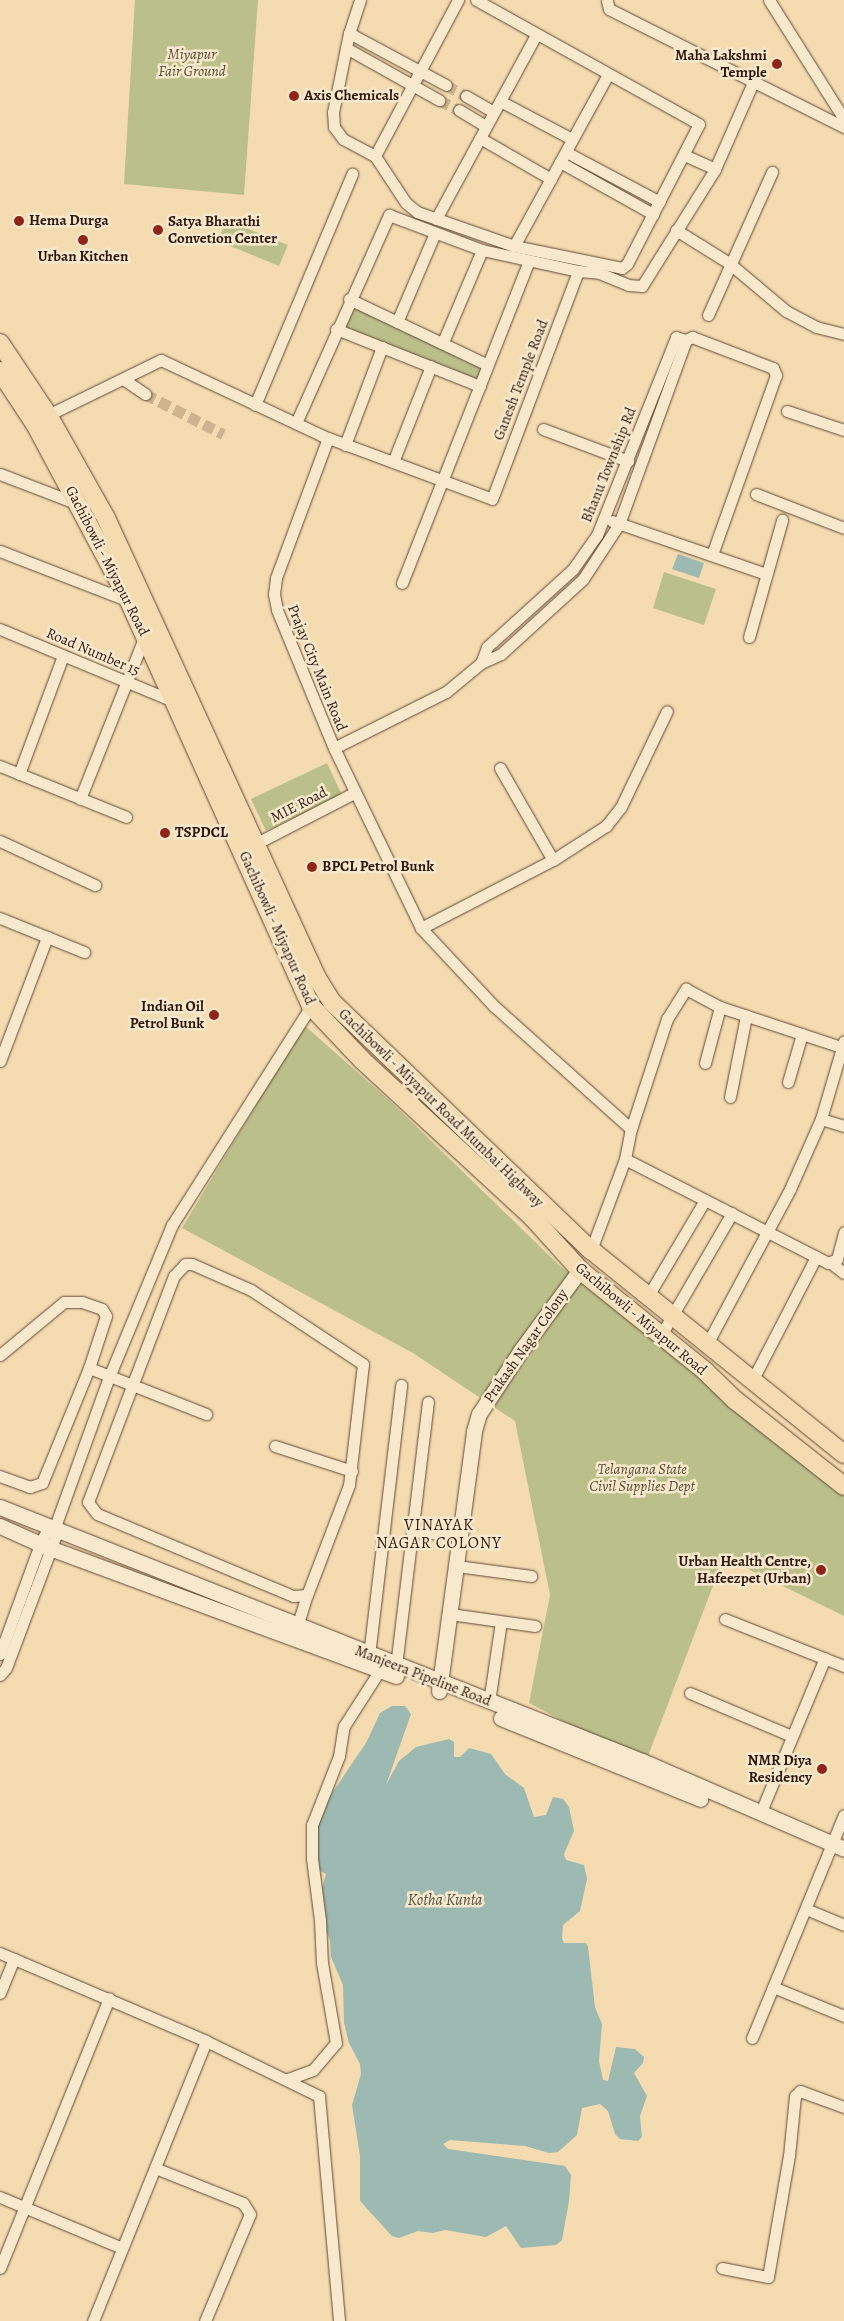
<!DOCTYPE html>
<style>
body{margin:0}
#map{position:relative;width:844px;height:2321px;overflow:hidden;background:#f4dbb0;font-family:Alegreya,serif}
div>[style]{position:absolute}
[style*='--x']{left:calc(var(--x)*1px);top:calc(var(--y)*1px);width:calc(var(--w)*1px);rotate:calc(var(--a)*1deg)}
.green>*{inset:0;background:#bbc08b}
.water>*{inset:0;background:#9dbab2}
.street-tunnel>*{height:11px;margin-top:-5.5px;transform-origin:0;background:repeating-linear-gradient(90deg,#cdb48f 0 11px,transparent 0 16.5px)}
.roads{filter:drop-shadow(0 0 1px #624936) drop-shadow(0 0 1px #624936)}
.street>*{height:11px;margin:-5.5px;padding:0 5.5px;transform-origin:5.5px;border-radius:5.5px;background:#f8e8cc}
.secondary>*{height:15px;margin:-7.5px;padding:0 7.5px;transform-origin:7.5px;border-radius:7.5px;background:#f8e8cc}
.primary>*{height:18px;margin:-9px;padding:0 9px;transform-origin:9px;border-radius:9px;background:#f4dbb0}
.dots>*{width:14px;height:14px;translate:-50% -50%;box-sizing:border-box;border:2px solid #f8e8cc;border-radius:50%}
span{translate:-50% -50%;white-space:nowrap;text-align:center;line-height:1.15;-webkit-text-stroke:5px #f8e8cc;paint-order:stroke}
.park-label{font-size:15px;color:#5a4a33;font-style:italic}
.poi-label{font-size:15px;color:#31180d;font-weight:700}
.right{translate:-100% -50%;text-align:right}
.left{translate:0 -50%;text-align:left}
.street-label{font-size:15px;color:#31180d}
.neighbourhood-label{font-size:16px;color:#31180d;letter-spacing:1px}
.water-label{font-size:16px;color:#575147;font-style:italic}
</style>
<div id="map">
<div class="green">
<i style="clip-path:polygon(135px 0,258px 0,244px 195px,124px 184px)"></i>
<i style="clip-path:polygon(226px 220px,288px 245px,279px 266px,218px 241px)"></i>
<i style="clip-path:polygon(349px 299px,486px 364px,480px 386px,336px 329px)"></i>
<i style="clip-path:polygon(664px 572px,716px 589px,704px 625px,653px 608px)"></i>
<i style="clip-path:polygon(327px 763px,342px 795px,266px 831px,251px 799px)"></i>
<i style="clip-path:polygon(304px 1025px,390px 1101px,560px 1266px,844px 1494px,844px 1616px,724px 1557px,645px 1764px,529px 1703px,550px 1595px,515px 1421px,413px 1353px,182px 1228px)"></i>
</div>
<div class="water">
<i style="clip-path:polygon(678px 554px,704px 563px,699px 578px,672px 569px)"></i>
<i style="clip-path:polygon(392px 1706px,405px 1706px,411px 1714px,386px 1785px,399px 1761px,416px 1747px,449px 1739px,454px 1742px,454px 1757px,460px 1757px,469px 1748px,491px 1754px,505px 1774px,524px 1788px,534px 1817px,546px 1815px,553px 1797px,563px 1799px,569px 1807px,574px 1831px,564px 1854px,566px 1860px,584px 1865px,587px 1879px,580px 1911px,563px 1925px,562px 1939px,564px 1943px,586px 1943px,588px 1947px,595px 2007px,602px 2024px,599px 2061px,603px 2080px,608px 2081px,616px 2047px,635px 2049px,644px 2057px,643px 2063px,634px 2073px,647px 2096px,640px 2116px,642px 2137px,638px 2141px,620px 2139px,615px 2134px,608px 2111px,600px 2104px,582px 2108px,577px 2135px,558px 2152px,549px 2153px,525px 2146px,450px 2140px,443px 2144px,448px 2149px,565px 2166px,571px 2175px,569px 2201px,562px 2240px,556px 2245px,521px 2248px,506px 2226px,486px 2237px,445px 2230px,433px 2233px,418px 2231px,399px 2238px,392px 2236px,360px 2201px,360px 2156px,352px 2105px,361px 2074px,360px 2064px,349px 2043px,344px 2023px,343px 1985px,331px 1957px,330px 1940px,322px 1921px,321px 1892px,326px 1874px,318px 1870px,315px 1831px,324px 1805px,366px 1743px,380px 1713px)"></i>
</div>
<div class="street-tunnel">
<i style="--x:446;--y:85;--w:23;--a:29"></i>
<i style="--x:439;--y:100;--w:22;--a:27"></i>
<i style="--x:145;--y:394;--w:88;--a:27.1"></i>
</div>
<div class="roads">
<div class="street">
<i style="--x:360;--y:0;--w:35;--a:108"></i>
<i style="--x:349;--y:33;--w:81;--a:101.4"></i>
<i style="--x:333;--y:112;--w:15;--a:86"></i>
<i style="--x:334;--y:127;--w:15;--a:53"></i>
<i style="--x:343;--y:139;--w:36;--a:28"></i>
<i style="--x:375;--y:156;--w:56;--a:56.6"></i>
<i style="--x:406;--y:203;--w:14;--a:39"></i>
<i style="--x:417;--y:212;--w:103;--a:19.3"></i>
<i style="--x:514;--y:246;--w:110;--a:11.5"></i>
<i style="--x:622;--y:268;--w:6;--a:-39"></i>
<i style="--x:627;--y:264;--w:157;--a:-62.8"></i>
<i style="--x:699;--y:124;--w:255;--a:-150.9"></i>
<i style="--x:769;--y:0;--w:141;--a:57.8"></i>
<i style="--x:607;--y:1;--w:8;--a:76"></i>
<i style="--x:609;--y:9;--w:263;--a:26.7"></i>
<i style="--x:349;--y:33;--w:110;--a:28.2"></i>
<i style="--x:346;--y:48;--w:107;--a:29.2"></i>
<i style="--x:466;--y:96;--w:32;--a:30"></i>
<i style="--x:500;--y:101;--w:81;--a:27.8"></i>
<i style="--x:459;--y:110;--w:31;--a:31"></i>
<i style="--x:480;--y:138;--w:82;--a:30"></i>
<i style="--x:566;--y:152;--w:106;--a:28"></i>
<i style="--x:684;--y:155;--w:34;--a:24"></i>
<i style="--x:375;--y:156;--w:177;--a:-62"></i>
<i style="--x:560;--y:162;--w:107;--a:29.2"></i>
<i style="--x:436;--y:219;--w:209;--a:-61.5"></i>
<i style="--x:676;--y:230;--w:62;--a:31.9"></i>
<i style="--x:729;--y:263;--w:75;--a:40.1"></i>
<i style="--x:786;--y:311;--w:34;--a:28"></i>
<i style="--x:816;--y:327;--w:29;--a:14"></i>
<i style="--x:514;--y:246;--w:196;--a:-61.3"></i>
<i style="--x:349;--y:299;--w:152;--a:25.4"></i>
<i style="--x:708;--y:315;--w:157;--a:-65.9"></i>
<i style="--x:397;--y:322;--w:97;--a:-66.9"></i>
<i style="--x:336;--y:329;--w:155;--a:21.6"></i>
<i style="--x:443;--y:342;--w:100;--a:-67"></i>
<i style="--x:123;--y:379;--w:27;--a:34"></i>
<i style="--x:255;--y:405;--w:251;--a:-67.2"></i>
<i style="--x:787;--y:411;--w:60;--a:18.4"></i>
<i style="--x:48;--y:415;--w:126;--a:-26"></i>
<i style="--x:161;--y:360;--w:179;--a:25.1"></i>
<i style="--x:323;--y:436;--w:180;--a:20.4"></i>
<i style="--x:492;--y:499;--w:244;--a:-69.3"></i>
<i style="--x:296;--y:423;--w:228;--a:-65.9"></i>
<i style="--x:389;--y:215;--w:99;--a:20.6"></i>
<i style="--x:482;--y:250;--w:98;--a:12.3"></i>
<i style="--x:578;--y:271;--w:21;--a:5"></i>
<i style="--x:599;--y:273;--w:31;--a:22"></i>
<i style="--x:628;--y:285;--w:14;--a:4"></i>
<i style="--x:642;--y:286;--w:138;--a:-58"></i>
<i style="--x:715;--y:169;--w:97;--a:-66.3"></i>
<i style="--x:543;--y:429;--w:91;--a:20.6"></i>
<i style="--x:328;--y:438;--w:149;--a:110.4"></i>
<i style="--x:276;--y:578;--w:16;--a:97"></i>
<i style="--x:274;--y:594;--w:16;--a:79"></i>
<i style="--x:277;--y:610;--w:149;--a:67.6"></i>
<i style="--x:334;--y:748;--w:200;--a:64.2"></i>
<i style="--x:421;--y:928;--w:107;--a:46.9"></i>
<i style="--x:494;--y:1006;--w:184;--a:41.9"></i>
<i style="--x:345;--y:445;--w:105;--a:-69.3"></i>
<i style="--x:393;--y:462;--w:103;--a:-68.4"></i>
<i style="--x:0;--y:474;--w:84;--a:21"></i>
<i style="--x:756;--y:494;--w:94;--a:21.1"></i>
<i style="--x:612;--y:521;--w:163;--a:19"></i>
<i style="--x:0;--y:551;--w:138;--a:21.2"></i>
<i style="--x:402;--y:583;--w:346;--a:-68.5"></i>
<i style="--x:0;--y:629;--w:190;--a:22.6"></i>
<i style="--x:749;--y:637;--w:122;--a:-74.2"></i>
<i style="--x:481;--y:663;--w:17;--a:-69"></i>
<i style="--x:487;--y:647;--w:116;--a:-42.2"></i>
<i style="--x:573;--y:569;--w:42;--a:-54.8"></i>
<i style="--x:597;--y:535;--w:213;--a:-68.2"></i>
<i style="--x:676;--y:337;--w:10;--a:17"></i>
<i style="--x:334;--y:748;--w:125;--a:-26.6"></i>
<i style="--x:446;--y:692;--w:45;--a:-39.6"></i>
<i style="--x:481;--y:663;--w:22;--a:-24"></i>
<i style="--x:501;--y:654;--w:111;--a:-42.4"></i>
<i style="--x:583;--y:579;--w:66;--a:-56.8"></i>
<i style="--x:619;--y:524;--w:196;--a:-70"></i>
<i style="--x:686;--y:340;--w:7;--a:-27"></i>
<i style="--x:692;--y:337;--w:87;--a:20.9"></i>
<i style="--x:773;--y:368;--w:8;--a:67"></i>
<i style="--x:776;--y:375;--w:191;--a:109.6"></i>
<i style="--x:0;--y:766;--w:136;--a:22"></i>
<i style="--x:500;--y:768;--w:106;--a:60.1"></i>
<i style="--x:19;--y:774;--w:126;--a:-69.6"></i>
<i style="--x:80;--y:799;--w:175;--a:-68.3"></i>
<i style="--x:0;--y:841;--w:105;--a:24.9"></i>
<i style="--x:257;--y:843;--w:109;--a:-27.3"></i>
<i style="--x:0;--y:918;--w:91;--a:22"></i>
<i style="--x:421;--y:928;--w:148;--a:-27.3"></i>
<i style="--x:553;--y:860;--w:63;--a:-32.7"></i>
<i style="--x:606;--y:826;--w:24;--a:-52"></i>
<i style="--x:621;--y:807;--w:106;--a:-64.4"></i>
<i style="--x:0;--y:1061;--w:133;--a:-69.2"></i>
<i style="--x:705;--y:1063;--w:58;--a:-75"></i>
<i style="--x:788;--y:1082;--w:50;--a:-73.7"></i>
<i style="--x:730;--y:1097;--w:83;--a:-78.8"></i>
<i style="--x:821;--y:1119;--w:24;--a:17"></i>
<i style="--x:625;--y:1159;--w:228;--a:27.1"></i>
<i style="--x:828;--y:1263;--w:10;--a:-24"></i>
<i style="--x:837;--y:1259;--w:28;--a:-75"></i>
<i style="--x:591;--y:1250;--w:97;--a:-69.5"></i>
<i style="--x:625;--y:1159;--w:31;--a:-79"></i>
<i style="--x:631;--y:1129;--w:116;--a:-71.9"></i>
<i style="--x:667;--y:1019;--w:36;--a:-58"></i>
<i style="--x:686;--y:989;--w:38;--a:28"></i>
<i style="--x:720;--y:1007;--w:131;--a:18.3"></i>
<i style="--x:831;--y:1263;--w:16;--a:38"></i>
<i style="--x:185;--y:1264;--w:7;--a:0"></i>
<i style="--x:192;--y:1264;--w:64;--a:23.8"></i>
<i style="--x:251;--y:1290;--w:134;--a:33.5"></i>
<i style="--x:363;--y:1364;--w:122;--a:96.6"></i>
<i style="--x:349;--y:1485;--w:118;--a:110.9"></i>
<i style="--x:307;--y:1595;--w:14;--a:176"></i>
<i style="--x:293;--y:1596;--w:212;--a:-157.3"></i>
<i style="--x:97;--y:1514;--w:15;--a:-127"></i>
<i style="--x:88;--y:1502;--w:242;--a:-69.2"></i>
<i style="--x:174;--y:1276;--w:16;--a:-47"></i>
<i style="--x:648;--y:1296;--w:112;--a:-59.3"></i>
<i style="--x:661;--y:1335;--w:141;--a:-59.8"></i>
<i style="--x:707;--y:1344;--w:176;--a:-61.8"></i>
<i style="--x:790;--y:1189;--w:77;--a:-66.1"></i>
<i style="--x:821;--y:1119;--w:81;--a:-73.6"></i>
<i style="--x:0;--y:1355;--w:83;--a:-39.6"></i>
<i style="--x:64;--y:1302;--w:18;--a:0"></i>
<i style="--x:82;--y:1302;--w:21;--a:19"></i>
<i style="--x:102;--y:1309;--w:8;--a:60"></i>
<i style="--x:106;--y:1316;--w:55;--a:108.1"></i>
<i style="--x:89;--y:1368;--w:124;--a:112.2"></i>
<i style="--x:42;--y:1483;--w:13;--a:162"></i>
<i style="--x:30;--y:1487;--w:32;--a:-160"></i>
<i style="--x:89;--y:1368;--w:126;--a:21.5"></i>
<i style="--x:752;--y:1381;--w:140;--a:-62.7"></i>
<i style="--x:275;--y:1446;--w:81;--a:18"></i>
<i style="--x:413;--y:1531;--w:48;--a:5.9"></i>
<i style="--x:457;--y:1566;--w:75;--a:7.7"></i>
<i style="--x:450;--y:1614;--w:86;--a:8"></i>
<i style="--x:725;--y:1619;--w:128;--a:21.6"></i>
<i style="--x:297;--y:1627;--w:34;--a:-73"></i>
<i style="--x:0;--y:1654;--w:117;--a:-70"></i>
<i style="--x:40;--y:1544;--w:18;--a:-63"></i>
<i style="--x:48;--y:1528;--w:9;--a:-27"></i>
<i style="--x:369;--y:1655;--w:272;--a:-83.2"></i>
<i style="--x:396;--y:1666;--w:266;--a:-83.1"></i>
<i style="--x:0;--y:1675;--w:9;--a:-49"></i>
<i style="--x:6;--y:1668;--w:145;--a:-69.4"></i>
<i style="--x:57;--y:1532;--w:8;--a:-97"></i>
<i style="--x:56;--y:1524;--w:156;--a:-70.2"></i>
<i style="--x:109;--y:1377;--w:165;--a:-67.5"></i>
<i style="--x:172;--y:1225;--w:259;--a:-57.6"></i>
<i style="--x:690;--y:1693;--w:111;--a:22.9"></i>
<i style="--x:489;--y:1702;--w:81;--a:-81.5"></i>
<i style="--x:760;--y:1814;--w:169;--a:-67.4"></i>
<i style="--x:806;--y:1909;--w:41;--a:22.8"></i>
<i style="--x:0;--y:1953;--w:224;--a:23.1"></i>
<i style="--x:206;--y:2041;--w:126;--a:26"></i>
<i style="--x:319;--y:2096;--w:226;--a:84.9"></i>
<i style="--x:773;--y:1987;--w:77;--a:22.2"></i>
<i style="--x:0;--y:1993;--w:37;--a:-68"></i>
<i style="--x:752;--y:2038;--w:241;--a:-67.6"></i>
<i style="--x:288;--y:2079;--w:27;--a:-20"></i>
<i style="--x:313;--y:2070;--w:35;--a:-50"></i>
<i style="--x:336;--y:2043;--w:81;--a:-99.9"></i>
<i style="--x:322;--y:1963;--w:43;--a:-92.7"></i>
<i style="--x:320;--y:1920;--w:63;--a:-97.4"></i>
<i style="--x:312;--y:1858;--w:33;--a:-90"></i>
<i style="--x:312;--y:1825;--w:74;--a:-68.6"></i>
<i style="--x:339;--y:1756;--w:30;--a:-81"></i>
<i style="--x:344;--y:1726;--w:67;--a:-57.3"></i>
<i style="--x:155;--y:2168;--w:95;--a:21.7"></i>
<i style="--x:243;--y:2203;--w:13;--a:58"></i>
<i style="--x:250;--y:2214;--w:116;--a:112.8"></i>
<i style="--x:0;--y:2197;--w:132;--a:22.7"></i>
<i style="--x:0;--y:2268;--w:291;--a:-68"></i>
<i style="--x:722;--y:2268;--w:47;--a:11.1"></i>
<i style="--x:768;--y:2277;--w:123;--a:-80.2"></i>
<i style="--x:789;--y:2156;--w:60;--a:-84.3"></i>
<i style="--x:795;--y:2096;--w:7;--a:-45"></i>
<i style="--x:800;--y:2091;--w:47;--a:20"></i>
<i style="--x:93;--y:2321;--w:302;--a:-68"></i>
</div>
<div class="secondary">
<i style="--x:0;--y:1507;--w:690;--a:21.59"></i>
<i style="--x:642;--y:1761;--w:220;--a:23.5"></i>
<i style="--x:0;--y:1526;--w:51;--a:24.1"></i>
<i style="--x:47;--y:1547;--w:372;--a:20.3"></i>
<i style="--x:439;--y:1691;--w:262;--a:-82.3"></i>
<i style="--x:474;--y:1431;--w:18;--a:-74"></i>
<i style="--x:479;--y:1414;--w:77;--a:-56.7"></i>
<i style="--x:521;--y:1350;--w:99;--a:-53.6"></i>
<i style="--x:501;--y:1718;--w:215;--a:22.1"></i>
</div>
<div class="primary">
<i style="--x:0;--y:343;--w:87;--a:56.3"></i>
<i style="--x:48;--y:415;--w:118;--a:60.6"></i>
<i style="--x:106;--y:518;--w:506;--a:65.36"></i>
<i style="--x:317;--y:978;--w:28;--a:58"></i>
<i style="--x:332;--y:1002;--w:359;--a:43.8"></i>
<i style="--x:591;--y:1250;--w:325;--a:38.9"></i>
<i style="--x:0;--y:371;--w:64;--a:56.6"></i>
<i style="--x:35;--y:424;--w:200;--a:62"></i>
<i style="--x:129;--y:601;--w:444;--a:65.8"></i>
<i style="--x:311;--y:1006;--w:74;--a:46.6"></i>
<i style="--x:362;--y:1060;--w:233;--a:42.7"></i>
<i style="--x:533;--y:1218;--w:70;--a:47.9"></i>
<i style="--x:580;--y:1270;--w:161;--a:38.9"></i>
<i style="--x:705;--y:1371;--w:42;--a:44"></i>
<i style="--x:735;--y:1400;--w:139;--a:38.3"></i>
</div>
</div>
<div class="dots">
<i style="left:777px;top:64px;background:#8f2418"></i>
<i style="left:294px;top:96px;background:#8f2418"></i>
<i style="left:19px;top:221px;background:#8f2418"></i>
<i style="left:158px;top:230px;background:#8f2418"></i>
<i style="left:83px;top:240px;background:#8f2418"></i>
<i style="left:165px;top:833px;background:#8f2418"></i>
<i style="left:312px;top:867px;background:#8f2418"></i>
<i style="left:214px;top:1015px;background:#8f2418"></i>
<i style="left:821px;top:1570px;background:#8f2418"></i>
<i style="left:822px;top:1769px;background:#8f2418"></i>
</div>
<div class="park-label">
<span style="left:192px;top:63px">Miyapur<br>Fair Ground</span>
<span style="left:642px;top:1478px">Telangana State<br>Civil Supplies Dept</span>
</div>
<div class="poi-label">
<span class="right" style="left:767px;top:64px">Maha Lakshmi<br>Temple</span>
<span class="left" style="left:304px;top:96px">Axis Chemicals</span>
<span class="left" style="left:29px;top:221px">Hema Durga</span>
<span class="left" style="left:168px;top:230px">Satya Bharathi<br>Convetion Center</span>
<span style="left:83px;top:257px">Urban Kitchen</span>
<span class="left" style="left:175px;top:833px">TSPDCL</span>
<span class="left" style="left:322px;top:867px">BPCL Petrol Bunk</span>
<span class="right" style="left:204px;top:1015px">Indian Oil<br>Petrol Bunk</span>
<span class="right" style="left:811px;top:1570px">Urban Health Centre,<br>Hafeezpet (Urban)</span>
<span class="right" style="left:812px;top:1769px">NMR Diya<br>Residency</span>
</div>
<div class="street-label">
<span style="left:521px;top:380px;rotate:-69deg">Ganesh Temple Road</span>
<span style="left:609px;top:465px;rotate:-68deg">Bhanu Township Rd</span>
<span style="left:107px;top:561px;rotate:63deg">Gachibowli - Miyapur Road</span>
<span style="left:93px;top:652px;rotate:23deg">Road Number 15</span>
<span style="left:317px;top:668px;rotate:68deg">Prajay City Main Road</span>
<span style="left:299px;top:805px;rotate:-27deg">MIE Road</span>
<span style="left:277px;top:928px;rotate:66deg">Gachibowli - Miyapur Road</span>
<span style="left:441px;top:1108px;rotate:44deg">Gachibowli - Miyapur Road Mumbai Highway</span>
<span style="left:641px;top:1319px;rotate:40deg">Gachibowli - Miyapur Road</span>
<span style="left:526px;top:1346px;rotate:-55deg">Prakash Nagar Colony</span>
<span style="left:423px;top:1676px;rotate:21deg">Manjeera Pipeline Road</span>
</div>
<div class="neighbourhood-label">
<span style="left:439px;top:1534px">VINAYAK<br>NAGAR COLONY</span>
</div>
<div class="water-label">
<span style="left:445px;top:1900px">Kotha Kunta</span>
</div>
</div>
